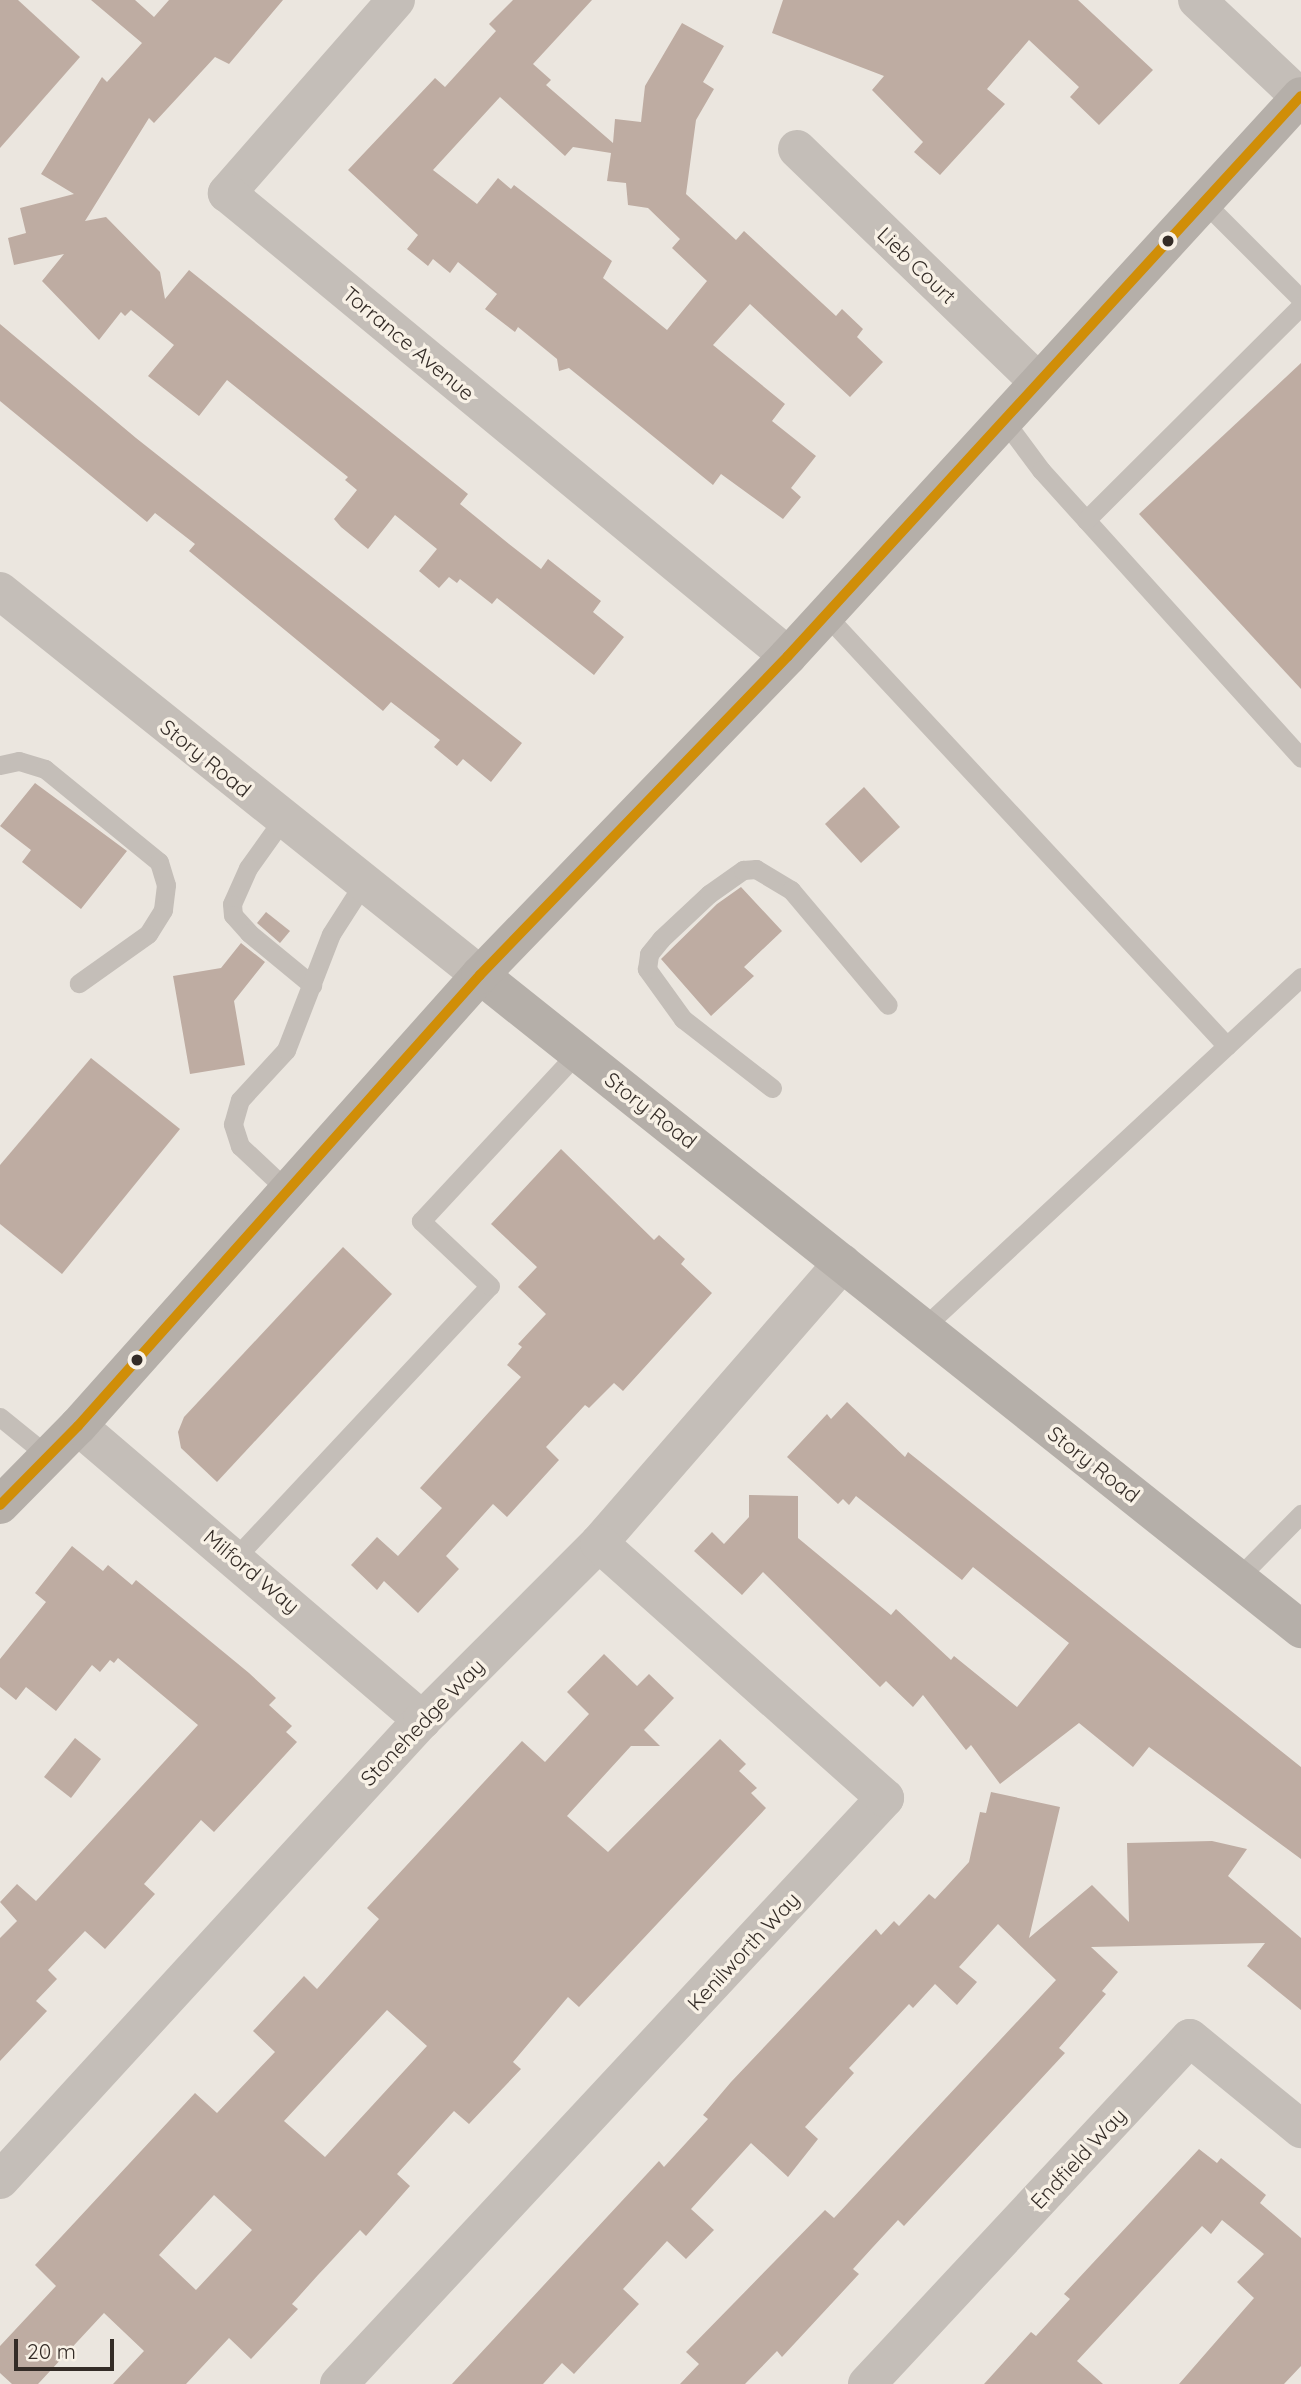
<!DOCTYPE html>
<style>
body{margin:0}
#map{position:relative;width:1301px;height:2384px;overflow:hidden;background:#ebe6df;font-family:Quicksand,sans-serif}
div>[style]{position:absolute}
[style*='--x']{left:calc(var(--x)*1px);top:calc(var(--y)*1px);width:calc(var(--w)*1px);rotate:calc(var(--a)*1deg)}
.building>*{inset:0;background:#beaca2}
.service>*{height:19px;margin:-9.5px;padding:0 9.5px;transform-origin:9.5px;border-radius:9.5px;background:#c4beb8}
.minor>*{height:38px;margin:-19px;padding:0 19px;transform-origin:19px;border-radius:19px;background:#c4beb8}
.tertiary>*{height:38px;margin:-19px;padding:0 19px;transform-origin:19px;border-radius:19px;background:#c4beb8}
.secondary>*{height:38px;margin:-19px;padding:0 19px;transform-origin:19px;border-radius:19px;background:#b5afa9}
.bus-1>*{height:10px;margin:-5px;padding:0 5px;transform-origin:5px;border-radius:5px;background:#d08e08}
.dots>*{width:19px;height:19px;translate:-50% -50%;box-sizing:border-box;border:4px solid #f8f1e6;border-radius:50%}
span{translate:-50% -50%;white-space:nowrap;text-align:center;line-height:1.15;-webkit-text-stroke:7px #f8f1e6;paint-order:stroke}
.street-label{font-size:21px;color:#342c27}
.scale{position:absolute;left:14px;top:2339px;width:100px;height:32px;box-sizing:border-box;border:4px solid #342c27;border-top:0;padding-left:9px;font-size:21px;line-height:24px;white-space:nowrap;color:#342c27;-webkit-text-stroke:5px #f8f1e6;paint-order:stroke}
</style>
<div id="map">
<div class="building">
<i style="clip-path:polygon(0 0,18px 0,80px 57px,0 148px)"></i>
<i style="clip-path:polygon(91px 0,135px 0,154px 17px,169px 0,283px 0,229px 64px,215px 57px,154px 123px,149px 118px,85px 221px,106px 217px,160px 272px,165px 299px,189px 270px,468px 494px,460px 504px,509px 544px,541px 569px,548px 559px,601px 601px,593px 612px,624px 637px,594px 675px,497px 598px,492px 604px,460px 579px,457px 583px,449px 577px,439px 588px,419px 571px,437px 549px,395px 515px,368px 549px,341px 527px,334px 519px,357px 490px,345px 480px,348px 477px,227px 380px,199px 416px,148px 376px,174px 345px,131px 310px,125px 316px,121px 312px,99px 340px,42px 281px,64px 254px,14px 265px,8px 238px,26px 233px,20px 208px,74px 194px,41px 174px,102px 77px,107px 82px,142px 43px)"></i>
<i style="clip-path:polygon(evenodd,513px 0,592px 0,533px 64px,551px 80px,546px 85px,613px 143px,615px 119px,641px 122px,645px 86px,682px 23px,724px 46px,703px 82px,714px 89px,696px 120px,686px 194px,736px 240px,744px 231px,836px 316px,842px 309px,863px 329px,857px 337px,883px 362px,850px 397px,750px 304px,713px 345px,785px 404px,772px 421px,816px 456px,791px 488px,801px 497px,783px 519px,721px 474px,713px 485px,569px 368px,559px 371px,557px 359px,518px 327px,515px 332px,485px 309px,497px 294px,458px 262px,450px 273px,433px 259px,428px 266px,407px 249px,418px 235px,348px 170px,435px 78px,445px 87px,496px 31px,489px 24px,513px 0,500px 97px,565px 156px,573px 147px,611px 153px,607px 181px,626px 183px,628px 205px,648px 208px,680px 239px,672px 248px,707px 281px,667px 330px,603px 278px,612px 261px,514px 185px,511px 189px,498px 178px,477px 204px,433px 170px,500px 97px)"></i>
<i style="clip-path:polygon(783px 0,1078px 0,1153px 70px,1099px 125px,1070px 97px,1079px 87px,1029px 40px,987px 89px,1005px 104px,940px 175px,914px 152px,923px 142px,872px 90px,884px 76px,772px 33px)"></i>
<i style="clip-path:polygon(0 324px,136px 438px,522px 743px,491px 782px,463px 759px,457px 766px,434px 747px,440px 740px,391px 702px,383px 711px,189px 551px,195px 544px,155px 513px,147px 522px,0 401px)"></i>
<i style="clip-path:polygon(1301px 363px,1301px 689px,1139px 514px)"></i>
<i style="clip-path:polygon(35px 783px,127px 851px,81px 909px,22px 862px,31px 850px,0 826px)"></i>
<i style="clip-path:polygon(864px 787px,900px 827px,861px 863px,825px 824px)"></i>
<i style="clip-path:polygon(741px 887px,782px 931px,744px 967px,754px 976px,711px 1016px,661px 959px,717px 904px)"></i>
<i style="clip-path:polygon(266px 912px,290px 931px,280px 943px,257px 923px)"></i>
<i style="clip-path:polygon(241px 943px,265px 962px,234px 1001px,245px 1065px,190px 1074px,173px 976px,221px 968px)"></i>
<i style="clip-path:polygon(91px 1058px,180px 1129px,62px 1274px,0 1224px,0 1165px)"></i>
<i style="clip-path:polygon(561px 1149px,654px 1240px,659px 1235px,685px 1259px,681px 1264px,712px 1293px,623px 1391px,614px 1383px,589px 1408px,585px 1405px,546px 1447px,559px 1460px,507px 1517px,493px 1504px,446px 1556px,459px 1569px,418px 1613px,384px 1581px,377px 1590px,351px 1565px,377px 1537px,398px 1556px,442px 1508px,420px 1488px,521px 1377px,507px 1365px,522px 1347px,518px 1344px,546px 1314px,518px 1287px,537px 1267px,491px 1224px)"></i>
<i style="clip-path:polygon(343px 1247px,392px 1294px,217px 1482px,181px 1448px,178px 1432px,184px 1417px)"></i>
<i style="clip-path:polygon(847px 1402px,905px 1457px,908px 1452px,1301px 1767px,1301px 1859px,1149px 1747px,1133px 1767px,1079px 1723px,1000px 1784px,971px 1745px,966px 1750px,923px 1695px,913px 1707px,886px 1681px,880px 1687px,763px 1572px,742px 1595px,694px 1551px,712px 1532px,724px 1544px,749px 1517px,749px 1495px,798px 1496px,798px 1538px,891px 1615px,896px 1609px,951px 1660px,954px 1656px,1017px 1707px,1069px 1643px,973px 1567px,962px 1580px,856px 1496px,849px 1505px,843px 1499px,838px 1504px,787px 1457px,827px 1414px,831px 1419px)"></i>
<i style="clip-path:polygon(72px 1546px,103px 1571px,108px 1565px,132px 1585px,136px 1580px,249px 1673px,276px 1698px,269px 1705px,292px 1726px,286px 1732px,297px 1742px,214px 1832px,201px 1820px,144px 1884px,155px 1894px,105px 1949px,85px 1931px,48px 1970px,57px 1979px,36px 2001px,47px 2011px,0 2061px,0 1938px,17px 1921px,0 1902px,17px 1884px,36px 1901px,198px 1725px,118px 1658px,114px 1663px,110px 1660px,100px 1672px,92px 1665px,56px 1711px,26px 1687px,16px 1700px,0 1687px,0 1659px,46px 1602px,35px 1593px)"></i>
<i style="clip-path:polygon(evenodd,604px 1654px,637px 1686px,649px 1674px,674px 1698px,644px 1730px,660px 1746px,631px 1746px,567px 1816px,608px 1852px,720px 1739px,746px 1764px,739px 1771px,757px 1788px,751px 1793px,766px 1808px,579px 2007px,568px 1997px,513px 2062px,521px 2069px,469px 2124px,454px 2111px,397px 2174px,410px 2186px,366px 2236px,360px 2230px,318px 2275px,292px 2304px,298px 2309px,251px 2359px,229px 2338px,186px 2384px,113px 2384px,144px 2351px,104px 2313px,38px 2384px,12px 2384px,0 2373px,0 2346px,56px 2286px,35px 2265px,195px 2093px,217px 2113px,275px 2052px,253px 2031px,304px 1976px,317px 1989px,379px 1919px,367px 1908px,522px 1741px,545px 1762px,589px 1714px,567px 1692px,604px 1654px,387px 2010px,427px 2046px,325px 2157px,284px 2121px,387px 2010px,604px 1654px,214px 2195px,252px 2230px,196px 2290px,159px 2255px,214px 2195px)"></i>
<i style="clip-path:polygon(75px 1738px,101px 1759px,71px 1798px,44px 1777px)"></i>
<i style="clip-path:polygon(991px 1792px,1060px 1807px,1029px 1938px,1092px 1885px,1129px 1922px,1127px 1843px,1212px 1841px,1247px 1849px,1228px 1876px,1301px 1938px,1301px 2010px,1247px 1966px,1265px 1943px,1091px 1947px,1118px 1972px,1102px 1991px,1106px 1994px,1059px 2048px,1065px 2053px,904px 2226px,898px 2220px,873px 2247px,853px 2269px,859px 2274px,782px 2357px,777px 2351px,745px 2384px,680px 2384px,699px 2364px,686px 2352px,825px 2210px,834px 2218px,1056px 1980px,998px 1924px,959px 1967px,977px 1982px,957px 2005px,935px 1984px,913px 2008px,909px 2004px,849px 2068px,854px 2073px,805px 2127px,818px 2139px,788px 2177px,751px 2143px,691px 2209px,714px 2230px,686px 2259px,667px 2241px,623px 2289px,639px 2304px,574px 2374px,562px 2363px,543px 2384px,452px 2384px,659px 2161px,664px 2167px,708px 2119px,703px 2115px,731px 2082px,876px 1929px,881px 1935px,894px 1921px,899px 1926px,929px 1894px,935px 1899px,969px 1862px,980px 1812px,986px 1813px)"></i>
<i style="clip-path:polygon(1199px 2149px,1217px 2163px,1221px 2158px,1266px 2195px,1260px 2203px,1301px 2238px,1301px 2366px,1284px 2384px,1179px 2384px,1254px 2298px,1237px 2282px,1264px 2254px,1222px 2220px,1211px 2234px,1202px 2226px,1077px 2361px,1103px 2384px,984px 2384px,1031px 2332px,1036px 2336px,1070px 2299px,1064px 2294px)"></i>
</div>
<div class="service">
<i style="--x:1203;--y:201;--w:139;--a:45"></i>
<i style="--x:1003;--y:419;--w:64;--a:53.3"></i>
<i style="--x:1041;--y:470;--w:388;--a:47.9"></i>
<i style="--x:1086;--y:520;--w:303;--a:-44.9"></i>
<i style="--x:825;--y:614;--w:590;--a:47.06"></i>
<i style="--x:0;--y:765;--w:19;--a:-12"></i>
<i style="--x:19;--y:761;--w:27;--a:17"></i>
<i style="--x:45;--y:769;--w:147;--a:39.2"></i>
<i style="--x:159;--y:862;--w:24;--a:73"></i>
<i style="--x:166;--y:885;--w:25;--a:97"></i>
<i style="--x:163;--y:910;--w:28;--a:122"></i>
<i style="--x:148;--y:934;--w:85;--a:144.6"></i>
<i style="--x:283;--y:819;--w:60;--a:125.5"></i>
<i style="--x:248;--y:868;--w:39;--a:114"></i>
<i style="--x:232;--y:904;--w:11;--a:85"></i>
<i style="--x:233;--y:915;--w:24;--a:48"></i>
<i style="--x:249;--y:933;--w:82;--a:39.5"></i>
<i style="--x:772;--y:1088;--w:113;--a:-142.2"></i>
<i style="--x:683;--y:1019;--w:62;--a:-125.8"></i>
<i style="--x:647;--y:969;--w:15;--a:-82"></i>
<i style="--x:649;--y:954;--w:19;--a:-51"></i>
<i style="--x:661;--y:939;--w:66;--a:-43.2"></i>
<i style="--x:709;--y:894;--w:42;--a:-35.2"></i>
<i style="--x:743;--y:870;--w:13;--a:-4"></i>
<i style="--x:756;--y:869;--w:41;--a:31"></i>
<i style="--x:791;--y:890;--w:150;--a:49.9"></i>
<i style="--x:288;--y:1191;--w:66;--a:-136.8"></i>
<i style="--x:240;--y:1146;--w:23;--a:-108"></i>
<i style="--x:233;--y:1124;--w:25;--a:-74"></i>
<i style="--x:240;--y:1100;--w:68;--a:-47.4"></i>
<i style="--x:286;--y:1050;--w:124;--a:-68.8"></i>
<i style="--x:331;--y:934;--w:59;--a:-57.4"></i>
<i style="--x:923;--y:1328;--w:516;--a:-42.88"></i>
<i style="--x:0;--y:1417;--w:62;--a:39.1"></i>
<i style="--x:236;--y:1557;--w:371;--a:-46.9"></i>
<i style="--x:490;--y:1286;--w:95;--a:-136.7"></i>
<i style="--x:421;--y:1221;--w:229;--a:-47.1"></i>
<i style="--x:1238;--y:1578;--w:90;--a:-45.5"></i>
</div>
<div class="minor">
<i style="--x:396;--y:0;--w:257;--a:131.2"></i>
<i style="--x:227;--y:193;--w:727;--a:39.53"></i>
<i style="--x:1197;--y:0;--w:141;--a:43.3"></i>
<i style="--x:797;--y:149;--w:334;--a:44"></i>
<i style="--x:78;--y:1426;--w:453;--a:40.5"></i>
<i style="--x:0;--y:2180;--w:624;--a:-47.47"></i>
<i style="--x:422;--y:1720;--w:250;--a:-45"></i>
<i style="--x:599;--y:1543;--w:371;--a:-49"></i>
<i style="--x:339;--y:2384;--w:801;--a:-47.02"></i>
<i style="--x:885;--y:1798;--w:383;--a:-138.3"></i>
<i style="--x:867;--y:2384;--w:473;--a:-47"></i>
<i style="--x:1190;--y:2038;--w:144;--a:39.3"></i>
</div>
<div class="tertiary">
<i style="--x:0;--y:591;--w:615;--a:38.66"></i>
</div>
<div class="secondary">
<i style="--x:480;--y:975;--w:1050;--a:38.54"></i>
<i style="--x:0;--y:1505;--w:111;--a:-45.4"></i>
<i style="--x:78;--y:1426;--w:604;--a:-48.29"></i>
<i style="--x:480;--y:975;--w:443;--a:-46"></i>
<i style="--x:788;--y:656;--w:759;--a:-47.51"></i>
</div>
<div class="bus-1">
<i style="--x:0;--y:1505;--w:111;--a:-45.4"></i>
<i style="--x:78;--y:1426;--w:604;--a:-48.29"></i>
<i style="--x:480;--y:975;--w:443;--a:-46"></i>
<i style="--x:788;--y:656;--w:759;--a:-47.51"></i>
</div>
<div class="dots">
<i style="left:1168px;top:241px;background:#342c27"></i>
<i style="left:137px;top:1360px;background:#342c27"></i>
</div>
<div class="street-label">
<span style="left:917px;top:265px;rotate:44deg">Lieb Court</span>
<span style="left:409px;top:343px;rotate:40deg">Torrance Avenue</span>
<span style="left:206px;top:758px;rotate:39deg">Story Road</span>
<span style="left:651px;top:1110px;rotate:38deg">Story Road</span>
<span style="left:1094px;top:1464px;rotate:38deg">Story Road</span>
<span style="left:252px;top:1571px;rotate:40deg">Milford Way</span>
<span style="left:422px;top:1722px;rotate:-46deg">Stonehedge Way</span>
<span style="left:743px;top:1951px;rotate:-47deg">Kenilworth Way</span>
<span style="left:1078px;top:2158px;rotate:-47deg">Endfield Way</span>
</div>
<div class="scale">20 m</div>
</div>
